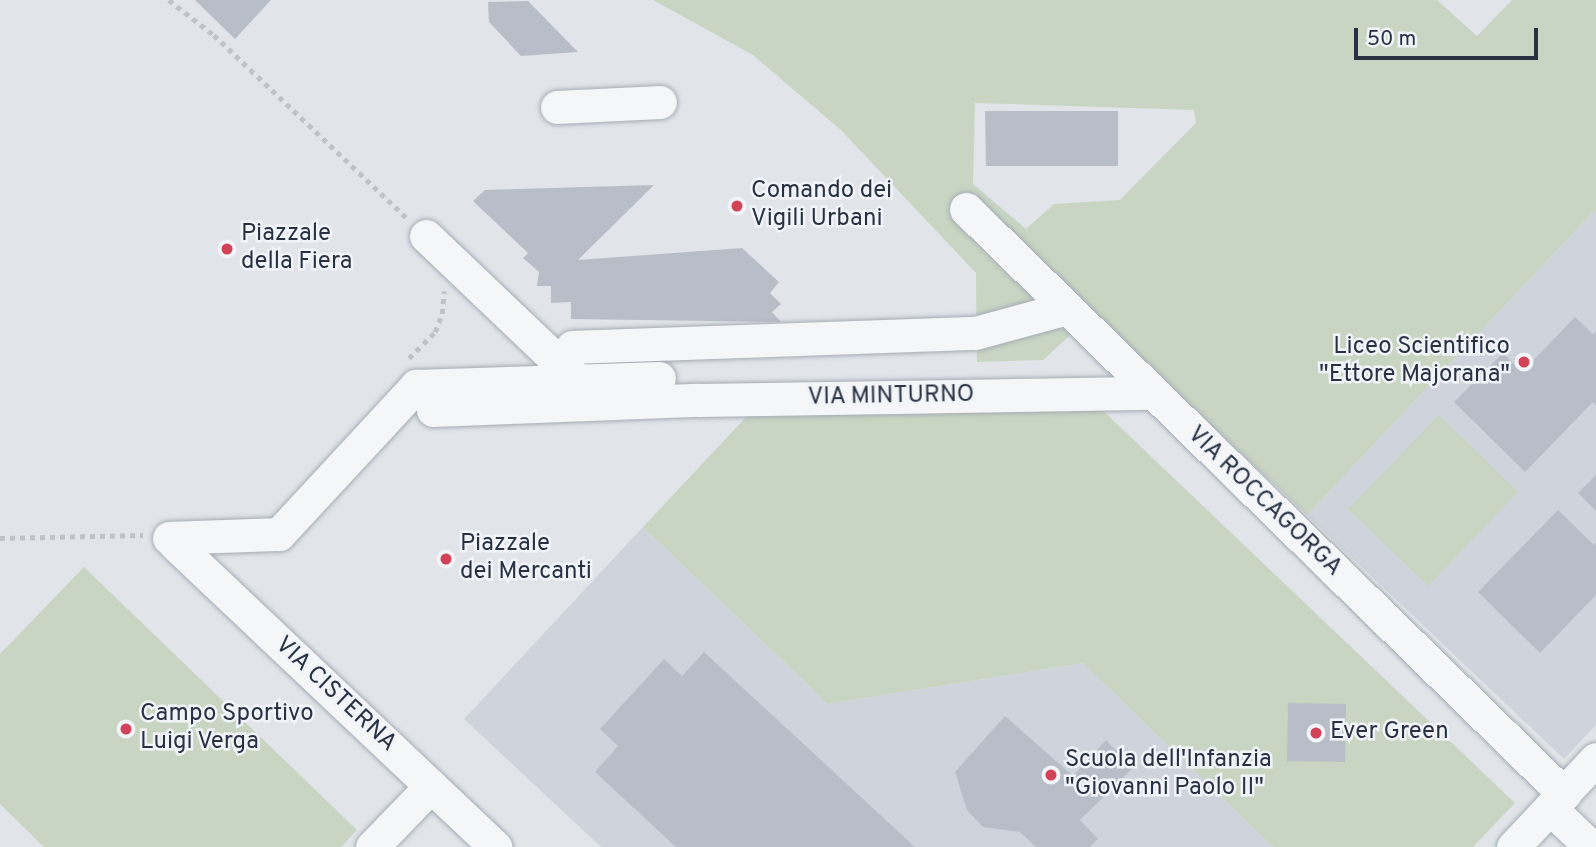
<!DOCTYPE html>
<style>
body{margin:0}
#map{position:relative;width:1596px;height:847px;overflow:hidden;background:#e1e5ea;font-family:Overpass,sans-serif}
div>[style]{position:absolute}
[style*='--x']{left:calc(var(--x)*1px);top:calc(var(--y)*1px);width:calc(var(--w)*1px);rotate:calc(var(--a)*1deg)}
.built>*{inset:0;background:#cfd4dc}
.green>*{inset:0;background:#c7d5c2}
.building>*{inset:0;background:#b8bec8}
.path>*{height:4.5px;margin-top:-2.25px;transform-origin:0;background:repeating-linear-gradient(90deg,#bfc3c9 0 5px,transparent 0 10px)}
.roads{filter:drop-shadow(0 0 2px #a6acb5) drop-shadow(0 0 2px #a6acb5)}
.minor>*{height:33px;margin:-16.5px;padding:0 16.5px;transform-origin:16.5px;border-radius:16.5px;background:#f4f6f8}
.dots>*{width:19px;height:19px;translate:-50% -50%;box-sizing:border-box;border:4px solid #f1f4f8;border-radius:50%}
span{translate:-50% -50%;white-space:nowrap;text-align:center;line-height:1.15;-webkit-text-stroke:5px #f1f4f8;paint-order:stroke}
.poi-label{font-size:24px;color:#293243}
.left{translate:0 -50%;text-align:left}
.right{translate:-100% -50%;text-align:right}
.street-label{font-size:24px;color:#293243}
.scale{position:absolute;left:1354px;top:28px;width:184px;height:32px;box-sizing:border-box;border:4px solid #293243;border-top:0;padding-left:9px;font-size:21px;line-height:24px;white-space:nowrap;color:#293243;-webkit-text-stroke:5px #f1f4f8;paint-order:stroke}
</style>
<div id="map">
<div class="built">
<i style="clip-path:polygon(1596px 209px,1596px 725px,1564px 759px,1307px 515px)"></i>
<i style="clip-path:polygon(643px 527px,828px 704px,1083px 663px,1273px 847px,601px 847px,464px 719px)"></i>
</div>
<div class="green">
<i style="clip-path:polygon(evenodd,653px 0,1437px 0,1477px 36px,1512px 0,1596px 0,1596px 209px,1307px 515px,1093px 314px,1043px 360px,977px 362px,976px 273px,841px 130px,753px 55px,653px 0,975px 103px,1194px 110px,1196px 123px,1120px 200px,1054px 204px,1026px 229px,973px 184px,975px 103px)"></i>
<i style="clip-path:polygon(1097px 405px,1515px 803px,1473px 847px,1273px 847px,1083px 663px,828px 704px,643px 527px,749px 414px)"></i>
<i style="clip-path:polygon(1439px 415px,1518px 492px,1428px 586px,1348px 509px)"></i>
<i style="clip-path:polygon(84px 567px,357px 830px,341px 847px,44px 847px,0 804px,0 654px)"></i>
</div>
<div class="building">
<i style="clip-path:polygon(195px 0,271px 0,235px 39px)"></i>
<i style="clip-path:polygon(528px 1px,578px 52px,521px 56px,489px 22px,488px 2px)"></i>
<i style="clip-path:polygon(985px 111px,1118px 111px,1118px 166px,986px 166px)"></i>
<i style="clip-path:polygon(654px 185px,578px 260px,742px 248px,779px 282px,770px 293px,781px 304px,772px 312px,781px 322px,571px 319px,571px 302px,551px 303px,551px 286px,537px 286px,539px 272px,523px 258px,528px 253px,473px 201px,485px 190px)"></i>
<i style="clip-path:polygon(1575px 317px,1593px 334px,1596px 331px,1596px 406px,1593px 402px,1525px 472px,1454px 402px,1503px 353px,1522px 372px)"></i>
<i style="clip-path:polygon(1596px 475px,1596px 511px,1578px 493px)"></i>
<i style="clip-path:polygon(1558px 510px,1594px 545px,1596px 542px,1596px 595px,1540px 653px,1478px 592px)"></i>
<i style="clip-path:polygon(704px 652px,915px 847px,676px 847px,595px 772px,618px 746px,600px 729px,664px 659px,682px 676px)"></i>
<i style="clip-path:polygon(1288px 703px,1346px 704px,1345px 762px,1287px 761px)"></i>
<i style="clip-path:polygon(1005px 716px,1073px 776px,1106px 740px,1133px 768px,1080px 820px,1098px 839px,1090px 847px,1036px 847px,1020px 832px,983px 827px,967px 810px,955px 772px)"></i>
</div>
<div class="path">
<i style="--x:169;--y:0;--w:57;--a:37.9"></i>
<i style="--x:214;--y:35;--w:266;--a:43.5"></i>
<i style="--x:409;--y:358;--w:37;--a:-45"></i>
<i style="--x:435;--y:332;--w:19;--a:-69"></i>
<i style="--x:442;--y:314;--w:23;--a:-85"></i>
<i style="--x:0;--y:538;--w:143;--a:-1.2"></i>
</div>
<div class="roads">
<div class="minor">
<i style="--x:557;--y:107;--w:103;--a:-2.8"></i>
<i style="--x:966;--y:209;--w:837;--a:44.37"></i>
<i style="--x:426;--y:236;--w:209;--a:43.6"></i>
<i style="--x:572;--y:347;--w:403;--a:-2"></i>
<i style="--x:975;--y:333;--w:95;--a:-15.2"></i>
<i style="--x:433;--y:410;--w:265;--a:-2.2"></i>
<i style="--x:698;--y:400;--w:455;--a:-0.9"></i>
<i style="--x:169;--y:538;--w:110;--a:-2.1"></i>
<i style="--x:279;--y:534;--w:202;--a:-47.2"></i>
<i style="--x:416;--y:386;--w:243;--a:-1.9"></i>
<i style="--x:175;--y:544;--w:441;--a:43.4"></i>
<i style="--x:1550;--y:808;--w:57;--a:43.6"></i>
<i style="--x:372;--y:847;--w:85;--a:-46"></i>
<i style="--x:1513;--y:847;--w:121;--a:-46.7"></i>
</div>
</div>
<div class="dots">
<i style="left:737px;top:206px;background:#d34357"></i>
<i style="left:227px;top:249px;background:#d34357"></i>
<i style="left:1524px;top:362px;background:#d34357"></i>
<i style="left:446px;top:559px;background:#d34357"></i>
<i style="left:126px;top:729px;background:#d34357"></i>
<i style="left:1316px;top:733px;background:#d34357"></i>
<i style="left:1051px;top:775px;background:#d34357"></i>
</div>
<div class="poi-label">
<span class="left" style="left:751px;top:206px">Comando dei<br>Vigili Urbani</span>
<span class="left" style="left:241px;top:249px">Piazzale<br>della Fiera</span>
<span class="right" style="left:1510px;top:362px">Liceo Scientifico<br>"Ettore Majorana"</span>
<span class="left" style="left:460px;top:559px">Piazzale<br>dei Mercanti</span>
<span class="left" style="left:140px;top:729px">Campo Sportivo<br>Luigi Verga</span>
<span class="left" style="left:1330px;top:733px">Ever Green</span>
<span class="left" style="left:1065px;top:775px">Scuola dell'Infanzia<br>"Giovanni Paolo II"</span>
</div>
<div class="street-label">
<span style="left:891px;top:397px;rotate:-1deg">VIA MINTURNO</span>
<span style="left:1264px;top:502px;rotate:44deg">VIA ROCCAGORGA</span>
<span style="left:335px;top:695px;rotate:43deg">VIA CISTERNA</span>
</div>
<div class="scale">50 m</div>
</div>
